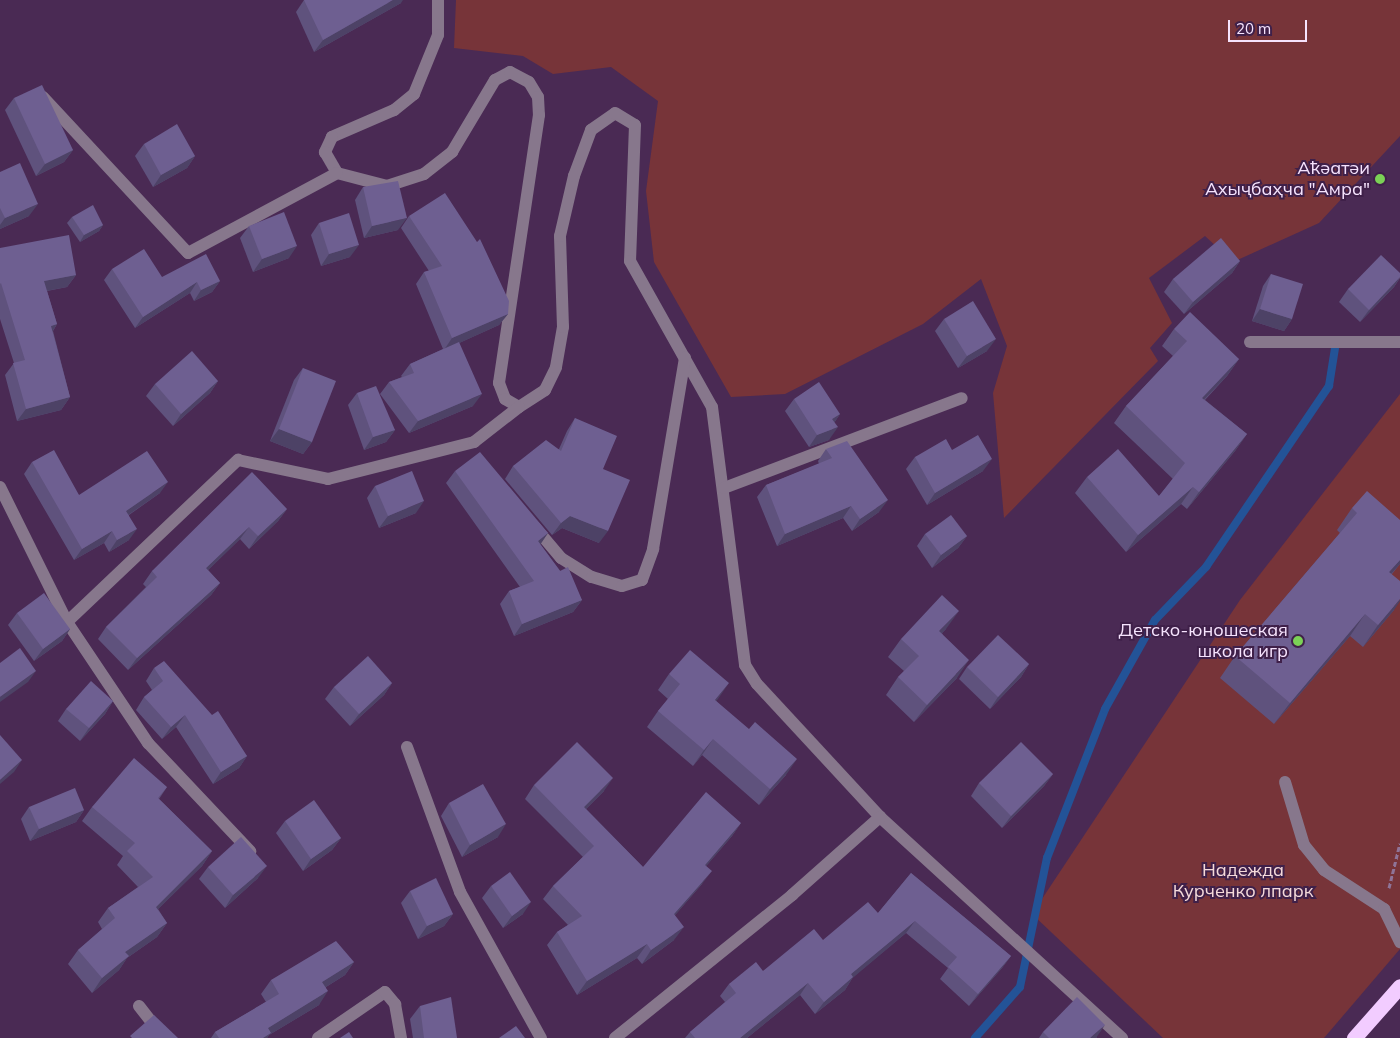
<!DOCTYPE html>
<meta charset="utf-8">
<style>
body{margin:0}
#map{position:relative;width:1400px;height:1038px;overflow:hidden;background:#4a2a54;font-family:Mulish,sans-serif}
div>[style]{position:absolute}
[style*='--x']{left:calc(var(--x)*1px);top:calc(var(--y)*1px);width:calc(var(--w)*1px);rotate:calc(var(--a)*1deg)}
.green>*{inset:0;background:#773439}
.stream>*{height:8px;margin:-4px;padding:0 4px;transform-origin:4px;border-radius:4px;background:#235397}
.path>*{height:3px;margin-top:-1.5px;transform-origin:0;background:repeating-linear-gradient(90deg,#8f7498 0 5px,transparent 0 7.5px)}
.minor>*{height:12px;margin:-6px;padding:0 6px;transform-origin:6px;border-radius:6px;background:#87778c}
.highway>*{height:15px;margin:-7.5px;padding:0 7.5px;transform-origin:7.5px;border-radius:7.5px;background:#f2ccff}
.wall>*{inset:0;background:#5f527d}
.shaded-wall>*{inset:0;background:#4d4266}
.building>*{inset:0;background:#6e5f91}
.dots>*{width:14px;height:14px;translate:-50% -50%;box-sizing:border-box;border:2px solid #3f2049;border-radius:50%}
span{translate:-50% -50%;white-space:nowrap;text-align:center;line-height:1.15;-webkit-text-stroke:4px #3f2049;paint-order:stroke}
.poi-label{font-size:18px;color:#f6e3fd}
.right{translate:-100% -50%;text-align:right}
.park-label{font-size:18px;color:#f5dada}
.scale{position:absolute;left:1228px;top:20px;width:79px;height:22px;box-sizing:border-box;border:2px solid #f6e3fd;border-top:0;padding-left:6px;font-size:15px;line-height:18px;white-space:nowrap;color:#f6e3fd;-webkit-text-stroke:4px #3f2049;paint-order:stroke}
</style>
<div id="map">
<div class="green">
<i style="clip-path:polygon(456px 0,1400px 0,1400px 136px,1319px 223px,1233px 262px,1205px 236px,1149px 278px,1172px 323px,1150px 348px,1158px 361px,1004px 518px,993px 393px,1007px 346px,981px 279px,923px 324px,785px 394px,731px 397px,654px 262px,646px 191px,658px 101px,611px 67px,553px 74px,523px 56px,454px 48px)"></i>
<i style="clip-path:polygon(1400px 394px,1400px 949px,1324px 1038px,1163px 1038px,1032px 914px,1240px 600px)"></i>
</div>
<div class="stream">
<i style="--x:975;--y:1038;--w:68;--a:-48.6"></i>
<i style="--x:1020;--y:987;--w:132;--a:-78.2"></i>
<i style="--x:1047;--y:858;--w:160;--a:-68.7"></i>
<i style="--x:1105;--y:709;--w:102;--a:-60.7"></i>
<i style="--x:1155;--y:620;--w:74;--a:-46.1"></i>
<i style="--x:1206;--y:567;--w:219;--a:-55.8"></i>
<i style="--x:1329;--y:386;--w:45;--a:-81"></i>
</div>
<div class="path">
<i style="--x:1389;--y:888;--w:46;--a:-76.3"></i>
</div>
<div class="minor">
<i style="--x:438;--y:0;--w:35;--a:90"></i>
<i style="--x:438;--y:35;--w:64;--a:112.1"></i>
<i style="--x:414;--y:94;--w:26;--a:141"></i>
<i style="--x:394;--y:110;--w:68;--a:156.5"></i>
<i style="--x:332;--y:137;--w:17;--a:115"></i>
<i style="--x:325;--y:152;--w:24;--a:60"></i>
<i style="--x:337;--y:173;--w:52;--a:14.6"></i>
<i style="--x:387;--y:186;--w:39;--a:-18"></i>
<i style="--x:424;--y:174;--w:36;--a:-38"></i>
<i style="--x:452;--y:152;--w:84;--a:-59.2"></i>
<i style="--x:495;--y:80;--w:17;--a:-28"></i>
<i style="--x:510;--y:72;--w:21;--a:28"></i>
<i style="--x:529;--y:82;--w:17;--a:59"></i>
<i style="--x:538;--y:97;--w:18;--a:87"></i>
<i style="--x:539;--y:115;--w:271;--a:98.5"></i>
<i style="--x:499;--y:383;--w:17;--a:69"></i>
<i style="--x:505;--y:399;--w:16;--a:30"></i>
<i style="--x:519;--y:407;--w:31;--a:-33"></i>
<i style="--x:545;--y:390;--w:25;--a:-64"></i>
<i style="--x:556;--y:367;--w:41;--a:-80.1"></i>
<i style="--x:563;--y:327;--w:91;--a:-91.9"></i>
<i style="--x:560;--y:236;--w:62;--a:-76.9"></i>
<i style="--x:574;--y:176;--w:49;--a:-69.7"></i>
<i style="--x:591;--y:130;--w:29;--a:-35"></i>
<i style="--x:615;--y:113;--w:23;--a:31"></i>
<i style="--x:635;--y:125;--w:136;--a:92.1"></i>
<i style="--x:630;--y:261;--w:167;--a:60.7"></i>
<i style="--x:712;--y:407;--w:260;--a:82.7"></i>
<i style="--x:745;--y:665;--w:22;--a:58"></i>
<i style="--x:757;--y:684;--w:181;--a:47.2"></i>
<i style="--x:880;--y:817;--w:328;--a:42.4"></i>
<i style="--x:43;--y:97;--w:213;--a:47.1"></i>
<i style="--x:188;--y:253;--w:169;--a:-28.2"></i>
<i style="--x:1250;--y:342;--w:150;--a:0"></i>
<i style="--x:0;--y:487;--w:151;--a:63.6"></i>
<i style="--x:67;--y:622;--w:146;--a:56.2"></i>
<i style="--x:148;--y:743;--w:149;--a:46.6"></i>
<i style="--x:724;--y:488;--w:254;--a:-20.7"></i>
<i style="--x:534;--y:526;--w:42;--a:49.8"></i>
<i style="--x:561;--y:558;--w:36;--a:32"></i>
<i style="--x:592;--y:577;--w:31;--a:17"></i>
<i style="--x:622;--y:586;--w:21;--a:-17"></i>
<i style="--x:642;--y:580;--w:33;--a:-70"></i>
<i style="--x:653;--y:549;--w:194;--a:-80.5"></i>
<i style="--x:67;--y:622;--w:236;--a:-43.5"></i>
<i style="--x:238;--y:460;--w:92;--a:11.9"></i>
<i style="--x:328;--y:479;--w:151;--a:-14.2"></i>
<i style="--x:474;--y:442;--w:57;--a:-37.9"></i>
<i style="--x:407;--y:747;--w:154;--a:69.9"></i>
<i style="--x:460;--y:892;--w:167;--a:61"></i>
<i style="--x:1285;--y:782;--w:66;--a:73.2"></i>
<i style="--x:1304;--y:845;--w:32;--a:51"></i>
<i style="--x:1324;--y:870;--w:72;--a:33"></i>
<i style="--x:1384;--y:909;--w:37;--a:64"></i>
<i style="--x:139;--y:1006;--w:41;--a:52"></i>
<i style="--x:318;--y:1038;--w:81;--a:-34.5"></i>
<i style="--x:385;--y:992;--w:16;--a:50"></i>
<i style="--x:395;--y:1004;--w:35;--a:80"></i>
<i style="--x:615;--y:1038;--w:228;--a:-38.9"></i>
<i style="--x:792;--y:895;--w:118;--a:-41.6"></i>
</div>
<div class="highway">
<i style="--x:1354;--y:1038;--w:69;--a:-48.5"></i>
</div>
<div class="wall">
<i style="clip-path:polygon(304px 0,401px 3px,314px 52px,296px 12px)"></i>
<i style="clip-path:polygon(14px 98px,73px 150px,64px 162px,36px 176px,5px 110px)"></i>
<i style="clip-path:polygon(144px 144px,195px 156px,187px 168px,153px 187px,135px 156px)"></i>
<i style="clip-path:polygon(0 172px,29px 216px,0 229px)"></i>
<i style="clip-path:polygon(363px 187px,398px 230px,364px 238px,355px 200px)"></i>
<i style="clip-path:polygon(409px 216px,508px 314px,499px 325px,459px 343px,473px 406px,409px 433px,380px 394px,389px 382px,402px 377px,401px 376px,410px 364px,443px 349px,416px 284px,424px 272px,429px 271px,401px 228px)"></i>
<i style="clip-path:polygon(72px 217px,103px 225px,99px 231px,80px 242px,67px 223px)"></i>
<i style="clip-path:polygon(319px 223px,350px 257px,321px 266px,311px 235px)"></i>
<i style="clip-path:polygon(249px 226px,289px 258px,253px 272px,240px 238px)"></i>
<i style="clip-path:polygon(0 248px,76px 275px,67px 287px,47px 291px,57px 324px,53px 331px,70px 397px,61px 410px,17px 421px,5px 375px,14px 363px,0 319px)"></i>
<i style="clip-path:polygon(1240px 261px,1232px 273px,1184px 314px,1164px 292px,1173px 279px)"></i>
<i style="clip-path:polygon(112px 269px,162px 277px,220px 281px,212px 292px,194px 301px,190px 293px,135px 328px,104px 280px)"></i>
<i style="clip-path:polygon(1400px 273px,1400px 278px,1394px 287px,1360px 322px,1339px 302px,1348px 289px)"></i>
<i style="clip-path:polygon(1271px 274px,1292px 319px,1284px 331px,1252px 321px,1263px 286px)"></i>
<i style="clip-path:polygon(944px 319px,987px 351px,958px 368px,935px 331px)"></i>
<i style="clip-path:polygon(1174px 329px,1239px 359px,1227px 376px,1205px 400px,1247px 434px,1235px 451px,1187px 509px,1181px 504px,1126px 552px,1075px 493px,1087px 477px,1159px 496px,1173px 479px,1114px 423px,1126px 406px,1173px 356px,1162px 346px)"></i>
<i style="clip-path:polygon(303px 368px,312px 442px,303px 454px,270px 441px,294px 380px)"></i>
<i style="clip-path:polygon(218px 381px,210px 393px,173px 426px,146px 396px,155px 384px)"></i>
<i style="clip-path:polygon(357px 393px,395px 430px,386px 442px,364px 450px,348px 405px)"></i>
<i style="clip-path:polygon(794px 399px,840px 414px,834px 423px,829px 440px,809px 447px,785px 411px)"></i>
<i style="clip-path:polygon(575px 418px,603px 469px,599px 543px,562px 528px,552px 535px,505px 479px,513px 466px,559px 449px,567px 431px)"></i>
<i style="clip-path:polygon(826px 449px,879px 512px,852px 531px,843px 518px,777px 546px,757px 497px,766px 485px,819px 464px,818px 461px)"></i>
<i style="clip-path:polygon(952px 450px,983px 471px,927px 505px,906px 469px,915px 457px)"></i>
<i style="clip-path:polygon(32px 462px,79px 495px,160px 493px,129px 515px,129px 540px,109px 552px,104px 543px,74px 560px,24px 474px)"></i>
<i style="clip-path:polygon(455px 471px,548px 533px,540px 544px,582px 600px,573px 612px,514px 636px,500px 604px,509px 591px,520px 587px,446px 483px)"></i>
<i style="clip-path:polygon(375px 486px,416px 513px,379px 528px,367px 498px)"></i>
<i style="clip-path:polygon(1352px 508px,1400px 520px,1400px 564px,1392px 574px,1394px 610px,1363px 647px,1350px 636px,1274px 724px,1220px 678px,1235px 656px,1340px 533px,1337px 530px)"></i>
<i style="clip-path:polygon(287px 509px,278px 521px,249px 549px,240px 539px,208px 570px,220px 583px,211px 595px,128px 670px,98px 639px,106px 627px,146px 587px,143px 584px,152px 571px)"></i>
<i style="clip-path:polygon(925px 534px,967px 536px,958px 548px,932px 568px,917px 546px)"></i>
<i style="clip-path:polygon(17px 613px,70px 629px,62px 641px,34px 661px,8px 625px)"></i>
<i style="clip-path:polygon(946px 629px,942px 633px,957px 678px,914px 722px,886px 695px,898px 677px,904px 671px,888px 657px,901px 639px)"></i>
<i style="clip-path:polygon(1029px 664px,1021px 677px,990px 709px,959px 679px,967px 667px)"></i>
<i style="clip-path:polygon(154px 668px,247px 756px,239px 768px,213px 784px,176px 727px,162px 739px,136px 710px,144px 697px,152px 690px,146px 681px)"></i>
<i style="clip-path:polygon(669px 674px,716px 701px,786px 775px,759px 805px,702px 755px,693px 766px,647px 727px,658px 711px,668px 699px,658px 690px)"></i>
<i style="clip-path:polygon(392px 683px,384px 695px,350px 726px,325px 699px,334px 687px)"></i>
<i style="clip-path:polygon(113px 701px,105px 714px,80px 741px,58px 721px,66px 709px)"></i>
<i style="clip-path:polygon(1053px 774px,1044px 786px,1002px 828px,971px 796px,979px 783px)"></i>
<i style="clip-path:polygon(534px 785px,604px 791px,586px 809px,643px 867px,741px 823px,732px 836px,706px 866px,702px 884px,675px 915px,674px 940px,642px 964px,637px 958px,577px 995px,547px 945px,557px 932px,568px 925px,543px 899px,553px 886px,583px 857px,525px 799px)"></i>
<i style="clip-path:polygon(167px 787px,159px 799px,212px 851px,202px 866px,158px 909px,167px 923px,157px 937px,127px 958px,119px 970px,92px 993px,68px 964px,78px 950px,102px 929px,98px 922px,108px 908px,138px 887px,117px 865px,123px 856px,82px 821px,92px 807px)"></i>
<i style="clip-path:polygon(449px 803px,498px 837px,462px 857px,441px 816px)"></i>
<i style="clip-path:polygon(29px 807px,84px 810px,76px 822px,30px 841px,21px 819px)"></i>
<i style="clip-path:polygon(285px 821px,341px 838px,332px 850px,303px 871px,276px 833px)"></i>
<i style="clip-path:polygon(208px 867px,258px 878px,225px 908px,199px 879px)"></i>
<i style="clip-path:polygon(911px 873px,1011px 956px,1002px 968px,969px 1006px,940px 979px,948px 968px,906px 933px,853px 977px,845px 990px,815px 1014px,800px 995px,747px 1038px,685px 1038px,690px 1032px,725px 1002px,720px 996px,729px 984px,763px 971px,878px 913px)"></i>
<i style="clip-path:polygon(491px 886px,523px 914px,503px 928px,482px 898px)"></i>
<i style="clip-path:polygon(410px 891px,453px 914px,444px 926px,418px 939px,401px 903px)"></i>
<i style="clip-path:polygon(354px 962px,345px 975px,326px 987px,319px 1005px,269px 1035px,267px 1038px,211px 1038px,215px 1032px,266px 1002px,261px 994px,271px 980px)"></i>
<i style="clip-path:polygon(420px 1006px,457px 1038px,413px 1038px,410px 1019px)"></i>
<i style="clip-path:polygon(1043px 1032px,1097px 1037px,1096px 1038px,1039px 1038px)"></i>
</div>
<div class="shaded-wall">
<i style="clip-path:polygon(393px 0,403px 0,401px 3px,314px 52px,323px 40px)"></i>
<i style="clip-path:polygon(73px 150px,64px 162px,36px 176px,45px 164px)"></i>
<i style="clip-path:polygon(195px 156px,187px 168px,153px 187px,161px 175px)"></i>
<i style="clip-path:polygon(38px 204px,29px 216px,0 229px,0 225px,5px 218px)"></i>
<i style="clip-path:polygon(407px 218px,398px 230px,364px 238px,372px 226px)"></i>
<i style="clip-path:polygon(103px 225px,99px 231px,80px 242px,84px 235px)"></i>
<i style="clip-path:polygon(359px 245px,350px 257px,321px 266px,329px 254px)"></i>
<i style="clip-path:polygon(297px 246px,289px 258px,253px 272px,262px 259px)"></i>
<i style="clip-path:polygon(1240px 261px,1232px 273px,1184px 314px,1193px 302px)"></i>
<i style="clip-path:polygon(76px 275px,67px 287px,35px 293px,44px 281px)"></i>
<i style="clip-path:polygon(1400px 277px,1394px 287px,1360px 322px,1369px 310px)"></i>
<i style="clip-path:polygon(220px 281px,212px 292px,194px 301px,201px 290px)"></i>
<i style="clip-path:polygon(197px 282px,190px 293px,135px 328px,143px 317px)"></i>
<i style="clip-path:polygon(1260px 309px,1292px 319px,1284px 331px,1252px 321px)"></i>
<i style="clip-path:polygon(508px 314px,499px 325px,444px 350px,452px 338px)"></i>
<i style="clip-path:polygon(57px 324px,49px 337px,51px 326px)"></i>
<i style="clip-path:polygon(996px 339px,987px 351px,958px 368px,967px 356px)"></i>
<i style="clip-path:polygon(1239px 359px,1227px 376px,1190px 414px,1202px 398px)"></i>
<i style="clip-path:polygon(218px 381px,210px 393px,173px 426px,181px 414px)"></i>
<i style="clip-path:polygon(482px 394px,473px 406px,409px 433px,418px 421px)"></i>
<i style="clip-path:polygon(70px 397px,61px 410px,17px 421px,26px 409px)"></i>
<i style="clip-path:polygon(840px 414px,832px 426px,832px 419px)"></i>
<i style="clip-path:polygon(838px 427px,829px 440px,809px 447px,817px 435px)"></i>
<i style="clip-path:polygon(279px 429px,312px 442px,303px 454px,270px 441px)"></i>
<i style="clip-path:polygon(395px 430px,386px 442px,364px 450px,373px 437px)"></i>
<i style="clip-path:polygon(1247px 434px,1235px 451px,1187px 509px,1199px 492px)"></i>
<i style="clip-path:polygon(992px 459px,983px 471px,927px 505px,935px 493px)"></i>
<i style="clip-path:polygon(168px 482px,160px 493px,118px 522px,126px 511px)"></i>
<i style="clip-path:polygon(1193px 487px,1181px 504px,1126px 552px,1138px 535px)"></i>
<i style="clip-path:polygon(888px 500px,879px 512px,852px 531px,860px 519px)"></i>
<i style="clip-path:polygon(424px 501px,416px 513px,379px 528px,388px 516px)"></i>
<i style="clip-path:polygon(851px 506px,843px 518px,777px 546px,785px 534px)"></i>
<i style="clip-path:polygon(287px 509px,278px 521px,249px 549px,258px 536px)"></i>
<i style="clip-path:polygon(570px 516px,608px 531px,599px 543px,562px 528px,552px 535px,561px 523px)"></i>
<i style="clip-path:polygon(249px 527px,240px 539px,197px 581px,206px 568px)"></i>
<i style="clip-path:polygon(137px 529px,129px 540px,109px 552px,117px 540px)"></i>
<i style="clip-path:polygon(112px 531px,104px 543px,74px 560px,82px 549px)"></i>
<i style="clip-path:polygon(548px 533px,540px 545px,538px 541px)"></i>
<i style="clip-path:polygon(967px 536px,958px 548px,932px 568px,941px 555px)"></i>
<i style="clip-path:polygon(1400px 560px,1400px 564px,1374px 593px,1389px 572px)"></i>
<i style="clip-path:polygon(220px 583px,211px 595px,128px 670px,137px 658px)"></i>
<i style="clip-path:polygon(1400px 599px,1400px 601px,1394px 610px,1363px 647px,1378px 625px)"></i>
<i style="clip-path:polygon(582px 600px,573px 612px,514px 636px,522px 624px)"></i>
<i style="clip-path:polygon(959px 611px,946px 629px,927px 649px,939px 631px)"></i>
<i style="clip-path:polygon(1365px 614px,1350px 636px,1274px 724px,1290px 703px)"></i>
<i style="clip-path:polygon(70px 629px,62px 641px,34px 661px,43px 649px)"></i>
<i style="clip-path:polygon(969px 660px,957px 678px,914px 722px,927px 705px)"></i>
<i style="clip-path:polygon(1029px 664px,1021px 677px,990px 709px,998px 697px)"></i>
<i style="clip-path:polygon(36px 671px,28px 682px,0 702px,0 697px)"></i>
<i style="clip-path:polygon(392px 683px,384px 695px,350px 726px,359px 714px)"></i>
<i style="clip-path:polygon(729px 683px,718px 699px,704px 715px,715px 700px)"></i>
<i style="clip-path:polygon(113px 701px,105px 714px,80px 741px,89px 728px)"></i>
<i style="clip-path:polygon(185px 715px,176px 727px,162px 739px,171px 727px)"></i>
<i style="clip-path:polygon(713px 739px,702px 755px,693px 766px,704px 750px)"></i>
<i style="clip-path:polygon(247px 756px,239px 768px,213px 784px,221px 772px)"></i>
<i style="clip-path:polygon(797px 759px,786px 775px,759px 805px,770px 789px)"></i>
<i style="clip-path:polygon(22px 760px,14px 772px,0 784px,0 780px)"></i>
<i style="clip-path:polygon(1053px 774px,1044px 786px,1002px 828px,1011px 816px)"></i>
<i style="clip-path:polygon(613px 778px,604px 791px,575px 820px,584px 807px)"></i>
<i style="clip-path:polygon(84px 810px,76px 822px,30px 841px,39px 829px)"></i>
<i style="clip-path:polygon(741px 823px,732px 836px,696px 878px,705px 865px)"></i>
<i style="clip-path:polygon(506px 824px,498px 837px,462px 857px,470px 845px)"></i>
<i style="clip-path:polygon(341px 838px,332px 850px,303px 871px,311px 859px)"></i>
<i style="clip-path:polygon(212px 851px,202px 866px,146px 921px,156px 907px)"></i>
<i style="clip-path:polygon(267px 866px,258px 878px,225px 908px,233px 895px)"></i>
<i style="clip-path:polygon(712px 871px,702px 884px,665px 927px,674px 914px)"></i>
<i style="clip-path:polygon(531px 902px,523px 914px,503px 928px,512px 916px)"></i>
<i style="clip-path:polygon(453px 914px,444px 926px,418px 939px,427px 926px)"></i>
<i style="clip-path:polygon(915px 921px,906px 933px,842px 987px,851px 974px)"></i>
<i style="clip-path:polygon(167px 923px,157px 937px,127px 958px,119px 970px,92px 993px,102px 978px,125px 952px)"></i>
<i style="clip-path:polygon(684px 927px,674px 940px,642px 964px,651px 950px)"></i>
<i style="clip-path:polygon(647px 944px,637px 958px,577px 995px,587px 981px)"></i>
<i style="clip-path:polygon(1011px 956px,1002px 968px,969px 1006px,978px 994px)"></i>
<i style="clip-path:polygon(354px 962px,345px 975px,313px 995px,322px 982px)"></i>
<i style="clip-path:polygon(853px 977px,845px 990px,815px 1014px,824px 1002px)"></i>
<i style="clip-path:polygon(808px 983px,800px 995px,747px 1038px,740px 1038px)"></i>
<i style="clip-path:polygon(328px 991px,319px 1005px,269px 1035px,267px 1038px,261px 1038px,268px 1028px)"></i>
<i style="clip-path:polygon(1105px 1025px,1096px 1038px,1090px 1038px)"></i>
</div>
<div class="building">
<i style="clip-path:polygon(304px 0,393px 0,323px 40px)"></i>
<i style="clip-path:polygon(42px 85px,73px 150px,45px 164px,14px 98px)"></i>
<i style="clip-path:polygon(177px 124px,195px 156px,161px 175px,144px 144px)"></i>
<i style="clip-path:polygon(20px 163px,38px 204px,5px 218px,0 208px,0 172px)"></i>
<i style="clip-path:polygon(398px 181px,407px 218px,372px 226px,363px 187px)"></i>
<i style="clip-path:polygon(445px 193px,477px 242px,480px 239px,509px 301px,508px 314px,452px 338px,424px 272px,442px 266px,409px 216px)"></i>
<i style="clip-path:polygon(93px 205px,103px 225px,84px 235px,72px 217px)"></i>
<i style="clip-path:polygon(284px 212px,297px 246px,262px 259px,249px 226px)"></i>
<i style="clip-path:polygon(349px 213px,359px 245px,329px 254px,319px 223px)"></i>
<i style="clip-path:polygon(69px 235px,76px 275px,44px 281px,57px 324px,51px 326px,70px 397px,26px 409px,13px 363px,25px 360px,1px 283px,0 284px,0 248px)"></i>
<i style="clip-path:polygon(1221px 238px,1240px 261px,1193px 302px,1173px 279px)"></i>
<i style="clip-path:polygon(144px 249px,162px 277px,206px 254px,220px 281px,201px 290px,197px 282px,143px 317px,112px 269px)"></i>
<i style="clip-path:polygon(1381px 255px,1400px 273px,1400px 277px,1369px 310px,1348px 289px)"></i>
<i style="clip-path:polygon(1271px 274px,1303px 284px,1292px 319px,1260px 309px)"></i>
<i style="clip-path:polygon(973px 301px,996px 339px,967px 356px,944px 319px)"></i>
<i style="clip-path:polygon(1190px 312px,1239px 359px,1202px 398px,1247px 434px,1199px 492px,1193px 487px,1138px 535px,1087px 477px,1118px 449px,1159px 496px,1185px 463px,1126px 406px,1187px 341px,1174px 329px)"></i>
<i style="clip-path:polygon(459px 342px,482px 394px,418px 421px,389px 382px,414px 373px,410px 364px)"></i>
<i style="clip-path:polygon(192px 351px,218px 381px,181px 414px,155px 384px)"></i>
<i style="clip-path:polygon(303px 368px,336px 381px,312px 442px,279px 429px)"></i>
<i style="clip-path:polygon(819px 382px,840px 414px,832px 419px,838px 427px,817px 435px,794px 399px)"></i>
<i style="clip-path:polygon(376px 386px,395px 430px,373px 437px,357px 393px)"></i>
<i style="clip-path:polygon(575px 418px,617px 436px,603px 469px,630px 480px,608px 531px,570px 516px,561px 523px,513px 466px,546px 440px,561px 451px)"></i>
<i style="clip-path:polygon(978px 435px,992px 459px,935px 493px,915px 457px,946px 439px,952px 450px)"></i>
<i style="clip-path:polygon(847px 441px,888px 500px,860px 519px,851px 506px,785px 534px,766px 485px,832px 458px,826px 449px)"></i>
<i style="clip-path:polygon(54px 450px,79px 495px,147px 451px,168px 482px,126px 511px,137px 529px,117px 540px,112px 531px,82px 549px,32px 462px)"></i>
<i style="clip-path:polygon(480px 452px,548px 533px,538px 541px,560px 571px,568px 567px,582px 600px,522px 624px,509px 591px,534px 581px,455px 471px)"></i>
<i style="clip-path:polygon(412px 471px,424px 501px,388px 516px,375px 486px)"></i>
<i style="clip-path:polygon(252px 472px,287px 509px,258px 536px,249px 527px,206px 568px,220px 583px,137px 658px,106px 627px,157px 577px,152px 571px)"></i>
<i style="clip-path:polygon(1367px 491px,1400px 520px,1400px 560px,1389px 572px,1400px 581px,1400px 599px,1378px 625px,1365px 614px,1290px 703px,1235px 656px,1357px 513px,1352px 508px)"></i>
<i style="clip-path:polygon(951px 515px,967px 536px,941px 555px,925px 534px)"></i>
<i style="clip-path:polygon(44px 593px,70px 629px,43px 649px,17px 613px)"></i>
<i style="clip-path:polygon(942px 595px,959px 611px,939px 631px,969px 660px,927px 705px,898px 677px,919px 656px,901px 639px)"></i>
<i style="clip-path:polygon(998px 635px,1029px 664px,998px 697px,967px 667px)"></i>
<i style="clip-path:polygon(20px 648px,36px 671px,0 697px,0 663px)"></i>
<i style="clip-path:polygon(690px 650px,729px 683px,715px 700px,749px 729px,755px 722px,797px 759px,770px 789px,713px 739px,704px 750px,658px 711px,680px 684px,669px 674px)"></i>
<i style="clip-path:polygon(368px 656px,392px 683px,359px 714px,334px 687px)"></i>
<i style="clip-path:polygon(164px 661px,212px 715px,218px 711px,247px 756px,221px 772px,185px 715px,171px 727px,144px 697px,163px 681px,154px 668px)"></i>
<i style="clip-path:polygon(91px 681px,113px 701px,89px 728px,66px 709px)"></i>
<i style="clip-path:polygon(0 735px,22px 760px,0 780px)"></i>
<i style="clip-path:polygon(577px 742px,613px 778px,584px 807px,643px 867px,706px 792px,741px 823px,705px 865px,712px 871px,674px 914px,684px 927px,651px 950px,647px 944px,587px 981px,557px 932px,582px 916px,553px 886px,594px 846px,534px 785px)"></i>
<i style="clip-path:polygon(1021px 742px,1053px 774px,1011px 816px,979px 783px)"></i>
<i style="clip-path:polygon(134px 758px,167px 787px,158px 798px,212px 851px,156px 907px,167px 923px,125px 952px,129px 956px,102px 978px,78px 950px,115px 918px,108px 908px,153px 877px,127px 851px,135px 843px,92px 807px)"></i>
<i style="clip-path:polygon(483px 784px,506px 824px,470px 845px,449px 803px)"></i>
<i style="clip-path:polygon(75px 788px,84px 810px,39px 829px,29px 807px)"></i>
<i style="clip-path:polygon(314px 800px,341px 838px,311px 859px,285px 821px)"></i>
<i style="clip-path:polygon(241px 837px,267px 866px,233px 895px,208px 867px)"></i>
<i style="clip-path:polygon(510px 872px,531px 902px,512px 916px,491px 886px)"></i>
<i style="clip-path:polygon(911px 873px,1011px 956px,978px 994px,948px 967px,957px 957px,915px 921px,851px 974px,853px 977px,824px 1002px,808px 983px,740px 1038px,695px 1038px,690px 1032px,736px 993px,729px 984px,756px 962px,763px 971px,814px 929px,823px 940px,868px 902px,878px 913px)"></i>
<i style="clip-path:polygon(436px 878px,453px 914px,427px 926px,410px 891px)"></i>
<i style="clip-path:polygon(336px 941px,354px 962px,322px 982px,328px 991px,268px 1028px,271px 1033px,263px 1038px,219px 1038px,215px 1032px,279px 994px,271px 980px)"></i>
<i style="clip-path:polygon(451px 997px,457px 1038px,424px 1038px,420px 1006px)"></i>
<i style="clip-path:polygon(1077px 997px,1105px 1025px,1090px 1038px,1049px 1038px,1043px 1032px)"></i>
<i style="clip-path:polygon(154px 1015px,178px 1038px,132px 1038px,130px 1036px)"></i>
<i style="clip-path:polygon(516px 1026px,525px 1038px,499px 1038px)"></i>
<i style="clip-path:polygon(349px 1032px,353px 1038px,340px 1038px)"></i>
</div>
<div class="dots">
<i style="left:1380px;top:179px;background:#7bd156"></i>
<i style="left:1298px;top:641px;background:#7bd156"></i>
</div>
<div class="poi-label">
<span class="right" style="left:1370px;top:179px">Аҟәатәи<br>Ахыҷбаҳча "Амра"</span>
<span class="right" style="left:1288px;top:641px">Детско-юношеская<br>школа игр</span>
</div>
<div class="park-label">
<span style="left:1243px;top:881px">Надежда<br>Курченко лпарк</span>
</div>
<div class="scale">20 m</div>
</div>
